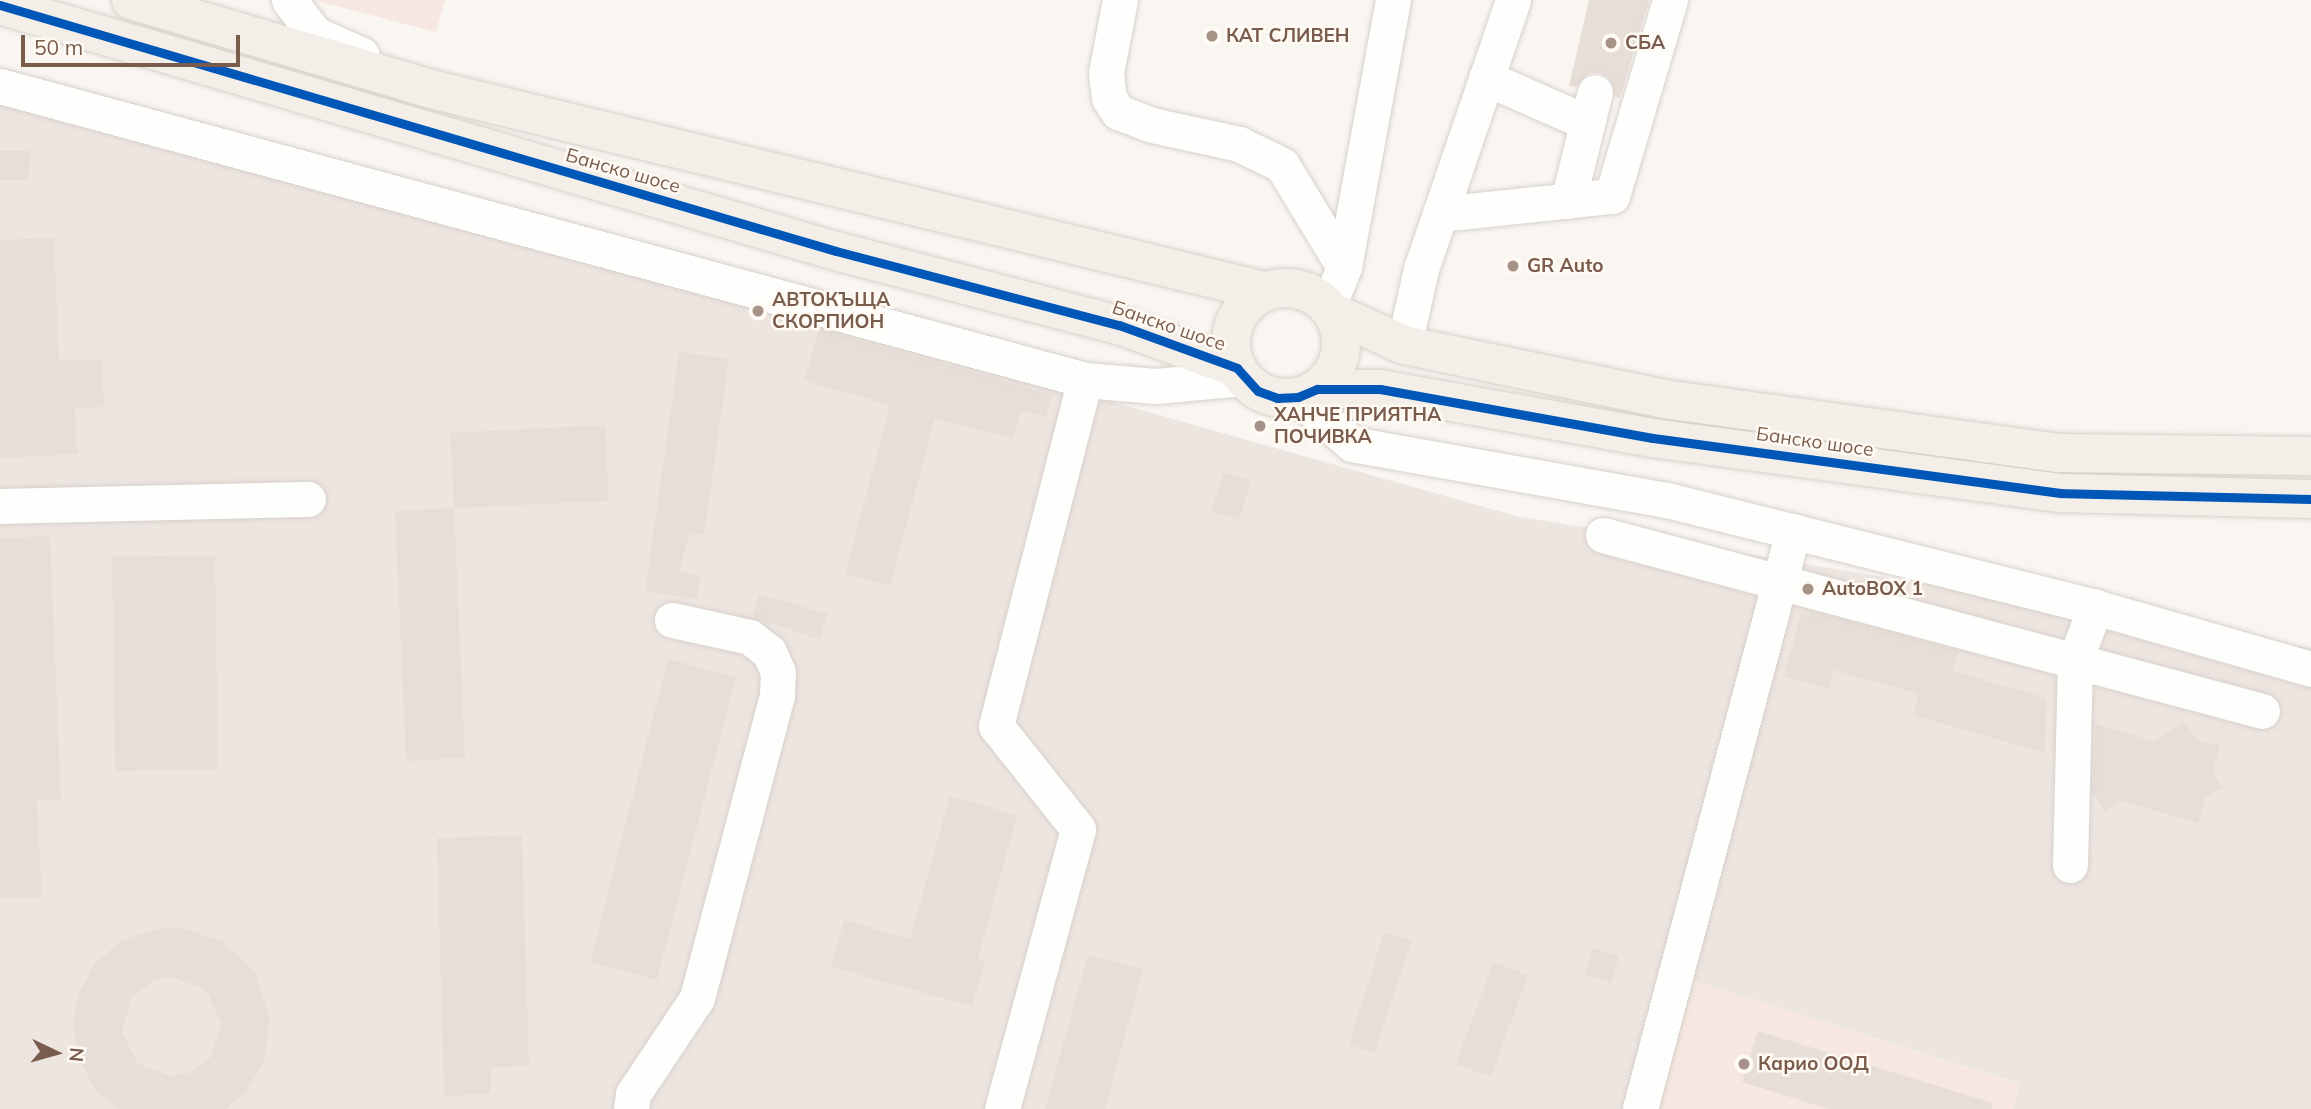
<!DOCTYPE html>
<meta charset="utf-8">
<style>
body{margin:0}
#map{position:relative;width:2311px;height:1109px;overflow:hidden;background:#f9f5f0;font-family:Mulish,sans-serif}
div>[style]{position:absolute}
[style*='--x']{left:calc(var(--x)*1px);top:calc(var(--y)*1px);width:calc(var(--w)*1px);rotate:calc(var(--a)*1deg)}
.commercial>*{inset:0;background:#f6e8e1}
.industrial>*{inset:0;background:#ede5e0}
.building>*{inset:0;background:#e6ded7}
.roads{filter:drop-shadow(0 0 2px #d7d1cb) drop-shadow(0 0 2px #d7d1cb)}
.minor>*{height:35px;margin:-17.5px;padding:0 17.5px;transform-origin:17.5px;border-radius:17.5px;background:#fefefd}
.major>*{height:38px;margin:-19px;padding:0 19px;transform-origin:19px;border-radius:19px;background:#f3eee8}
.major>.ring{margin:-19px;padding:0;box-sizing:content-box;background:none;border:38px solid #f3eee8;border-radius:50%}
.cycleway>*{height:9px;margin:-4.5px;padding:0 4.5px;transform-origin:4.5px;border-radius:4.5px;background:#0057b8}
.dots>*{width:19px;height:19px;translate:-50% -50%;box-sizing:border-box;border:4px solid #fffaf3;border-radius:50%}
span{translate:-50% -50%;white-space:nowrap;text-align:center;line-height:1.15;-webkit-text-stroke:5px #fffaf3;paint-order:stroke}
.poi-label{font-size:19px;color:#7a5c4d;font-weight:700}
.left{translate:0 -50%;text-align:left}
.street-label{font-size:19px;color:#7a5c4d}
.north{position:absolute;left:21px;top:1018px;width:70px;height:70px;-webkit-text-stroke:5px #fffaf3;paint-order:stroke;rotate:95deg;font-size:19px;font-weight:700;line-height:28px;text-align:center;color:#7a5c4d}
.north::after{content:'';display:block;margin:auto;width:24px;height:32px;background:#7a5c4d;clip-path:polygon(50% 0,100% 100%,50% 72%,0 100%)}
.scale{position:absolute;left:21px;top:35px;width:219px;height:32px;box-sizing:border-box;border:4px solid #7a5c4d;border-top:0;padding-left:9px;font-size:21px;line-height:24px;white-space:nowrap;color:#7a5c4d;-webkit-text-stroke:5px #fffaf3;paint-order:stroke}
</style>
<div id="map">
<div class="commercial">
<i style="clip-path:polygon(313px 0,445px 0,436px 32px)"></i>
<i style="clip-path:polygon(1694px 981px,2021px 1085px,2013px 1109px,1658px 1109px)"></i>
</div>
<div class="industrial">
<i style="clip-path:polygon(0 87px,1516px 516px,2311px 648px,2311px 1109px,2013px 1109px,2020px 1084px,1694px 981px,1658px 1109px,0 1109px)"></i>
</div>
<div class="building">
<i style="clip-path:polygon(1589px 0,1649px 0,1620px 98px,1615px 97px,1609px 78px,1600px 73px,1589px 73px,1575px 87px,1569px 86px)"></i>
<i style="clip-path:polygon(0 151px,30px 151px,29px 180px,0 180px)"></i>
<i style="clip-path:polygon(54px 238px,59px 361px,102px 359px,104px 407px,75px 408px,77px 454px,0 458px,0 240px)"></i>
<i style="clip-path:polygon(819px 329px,1052px 395px,1046px 417px,1021px 411px,1013px 439px,935px 418px,890px 586px,845px 574px,890px 405px,804px 381px)"></i>
<i style="clip-path:polygon(679px 352px,729px 359px,704px 536px,690px 532px,679px 570px,700px 576px,697px 599px,645px 591px)"></i>
<i style="clip-path:polygon(605px 425px,609px 501px,454px 508px,450px 433px)"></i>
<i style="clip-path:polygon(1223px 473px,1251px 480px,1239px 520px,1211px 512px)"></i>
<i style="clip-path:polygon(454px 508px,465px 758px,406px 761px,395px 511px)"></i>
<i style="clip-path:polygon(50px 536px,61px 799px,37px 800px,42px 897px,0 898px,0 538px)"></i>
<i style="clip-path:polygon(215px 555px,218px 769px,115px 771px,112px 557px)"></i>
<i style="clip-path:polygon(759px 594px,827px 614px,820px 640px,753px 617px)"></i>
<i style="clip-path:polygon(1810px 611px,1959px 651px,1953px 671px,2046px 698px,2045px 753px,1913px 715px,1919px 694px,1834px 670px,1829px 689px,1784px 676px,1801px 614px,1809px 616px)"></i>
<i style="clip-path:polygon(668px 659px,736px 677px,657px 980px,590px 962px)"></i>
<i style="clip-path:polygon(2186px 722px,2195px 739px,2220px 746px,2213px 771px,2223px 788px,2206px 797px,2198px 823px,2123px 801px,2105px 811px,2092px 792px,2096px 724px,2153px 741px)"></i>
<i style="clip-path:polygon(950px 796px,1017px 815px,978px 959px,985px 961px,972px 1006px,831px 967px,844px 920px,910px 939px)"></i>
<i style="clip-path:polygon(522px 835px,529px 1066px,491px 1067px,491px 1094px,444px 1096px,437px 838px)"></i>
<i style="clip-path:polygon(evenodd,181px 928px,223px 942px,256px 974px,270px 1017px,264px 1062px,245px 1093px,226px 1109px,117px 1109px,94px 1088px,78px 1057px,73px 1022px,78px 996px,95px 964px,121px 941px,155px 929px,181px 928px,172px 977px,206px 990px,221px 1023px,211px 1057px,189px 1073px,171px 1076px,137px 1063px,122px 1031px,132px 996px,154px 980px,172px 977px)"></i>
<i style="clip-path:polygon(1384px 932px,1411px 941px,1375px 1053px,1349px 1045px)"></i>
<i style="clip-path:polygon(1592px 948px,1619px 956px,1611px 983px,1585px 975px)"></i>
<i style="clip-path:polygon(1088px 955px,1143px 970px,1105px 1109px,1045px 1109px)"></i>
<i style="clip-path:polygon(1493px 962px,1528px 975px,1491px 1077px,1456px 1064px)"></i>
<i style="clip-path:polygon(1758px 1031px,1993px 1103px,1992px 1109px,1829px 1109px,1742px 1082px)"></i>
</div>
<div class="roads">
<div class="minor">
<i style="--x:289;--y:0;--w:43;--a:52.6"></i>
<i style="--x:315;--y:34;--w:51;--a:24.1"></i>
<i style="--x:1120;--y:0;--w:74;--a:100.9"></i>
<i style="--x:1106;--y:73;--w:25;--a:83"></i>
<i style="--x:1109;--y:98;--w:17;--a:57"></i>
<i style="--x:1118;--y:112;--w:36;--a:21"></i>
<i style="--x:1152;--y:125;--w:89;--a:12.3"></i>
<i style="--x:1239;--y:144;--w:48;--a:26"></i>
<i style="--x:1282;--y:165;--w:119;--a:58.7"></i>
<i style="--x:1486;--y:78;--w:111;--a:23.8"></i>
<i style="--x:0;--y:86;--w:1124;--a:15.16"></i>
<i style="--x:1568;--y:201;--w:112;--a:-76.1"></i>
<i style="--x:1440;--y:214;--w:173;--a:-6"></i>
<i style="--x:1612;--y:196;--w:204;--a:-73.5"></i>
<i style="--x:1328;--y:307;--w:43;--a:-68.2"></i>
<i style="--x:1344;--y:267;--w:271;--a:-79.6"></i>
<i style="--x:1404;--y:345;--w:78;--a:-77.4"></i>
<i style="--x:1421;--y:269;--w:284;--a:-71.1"></i>
<i style="--x:1298;--y:397;--w:72;--a:41"></i>
<i style="--x:1352;--y:444;--w:320;--a:10.1"></i>
<i style="--x:1667;--y:500;--w:441;--a:14"></i>
<i style="--x:2095;--y:607;--w:225;--a:16"></i>
<i style="--x:0;--y:506;--w:308;--a:-1.3"></i>
<i style="--x:1603;--y:535;--w:682;--a:14.95"></i>
<i style="--x:2070;--y:865;--w:204;--a:-88.6"></i>
<i style="--x:2075;--y:661;--w:58;--a:-69.7"></i>
<i style="--x:631;--y:1109;--w:15;--a:-82"></i>
<i style="--x:633;--y:1094;--w:115;--a:-56.3"></i>
<i style="--x:697;--y:998;--w:312;--a:-75.2"></i>
<i style="--x:777;--y:696;--w:24;--a:-88"></i>
<i style="--x:778;--y:672;--w:22;--a:-114"></i>
<i style="--x:769;--y:652;--w:24;--a:-142"></i>
<i style="--x:750;--y:637;--w:80;--a:-167.7"></i>
<i style="--x:1002;--y:1109;--w:290;--a:-74.8"></i>
<i style="--x:1078;--y:829;--w:132;--a:-128.5"></i>
<i style="--x:996;--y:726;--w:357;--a:-75.6"></i>
<i style="--x:1085;--y:380;--w:71;--a:4.8"></i>
<i style="--x:1156;--y:386;--w:87;--a:-5.3"></i>
<i style="--x:1640;--y:1109;--w:598;--a:-75.17"></i>
</div>
<div class="major">
<i style="--x:131;--y:0;--w:317;--a:16.5"></i>
<i style="--x:435;--y:90;--w:853;--a:13.63"></i>
<i style="--x:0;--y:5;--w:871;--a:16.4"></i>
<i style="--x:836;--y:251;--w:293;--a:14.7"></i>
<i style="--x:1119;--y:325;--w:126;--a:20"></i>
<i class="ring" style="left:1231px;top:288px;width:72px;height:72px"></i>
<i style="--x:1332;--y:312;--w:79;--a:24.6"></i>
<i style="--x:1404;--y:345;--w:266;--a:11.7"></i>
<i style="--x:1664;--y:399;--w:399;--a:7.8"></i>
<i style="--x:2059;--y:453;--w:252;--a:0.7"></i>
<i style="--x:1317;--y:389;--w:63;--a:0"></i>
<i style="--x:1380;--y:389;--w:277;--a:10.2"></i>
<i style="--x:1653;--y:438;--w:411;--a:7.7"></i>
<i style="--x:2060;--y:493;--w:251;--a:1.4"></i>
</div>
</div>
<div class="cycleway">
<i style="--x:0;--y:5;--w:871;--a:16.4"></i>
<i style="--x:836;--y:251;--w:293;--a:14.7"></i>
<i style="--x:1119;--y:325;--w:126;--a:20"></i>
<i style="--x:1237;--y:368;--w:31;--a:48"></i>
<i style="--x:1258;--y:391;--w:20;--a:20"></i>
<i style="--x:1277;--y:398;--w:21;--a:-3"></i>
<i style="--x:1298;--y:397;--w:21;--a:-23"></i>
<i style="--x:1317;--y:389;--w:63;--a:0"></i>
<i style="--x:1380;--y:389;--w:277;--a:10.2"></i>
<i style="--x:1653;--y:438;--w:411;--a:7.7"></i>
<i style="--x:2060;--y:493;--w:251;--a:1.4"></i>
</div>
<div class="dots">
<i style="left:1212px;top:36px;background:#a69286"></i>
<i style="left:1611px;top:43px;background:#a69286"></i>
<i style="left:1513px;top:266px;background:#a69286"></i>
<i style="left:758px;top:311px;background:#a69286"></i>
<i style="left:1260px;top:426px;background:#a69286"></i>
<i style="left:1808px;top:589px;background:#a69286"></i>
<i style="left:1744px;top:1064px;background:#a69286"></i>
</div>
<div class="poi-label">
<span class="left" style="left:1226px;top:36px">КАТ СЛИВЕН</span>
<span class="left" style="left:1625px;top:43px">СБА</span>
<span class="left" style="left:1527px;top:266px">GR Auto</span>
<span class="left" style="left:772px;top:311px">АВТОКЪЩА<br>СКОРПИОН</span>
<span class="left" style="left:1274px;top:426px">ХАНЧЕ ПРИЯТНА<br>ПОЧИВКА</span>
<span class="left" style="left:1822px;top:589px">AutoBOX 1</span>
<span class="left" style="left:1758px;top:1064px">Карио ООД</span>
</div>
<div class="street-label">
<span style="left:623px;top:171px;rotate:16deg">Банско шосе</span>
<span style="left:1169px;top:326px;rotate:19deg">Банско шосе</span>
<span style="left:1815px;top:442px;rotate:8deg">Банско шосе</span>
</div>
<div class="north">N</div>
<div class="scale">50 m</div>
</div>
